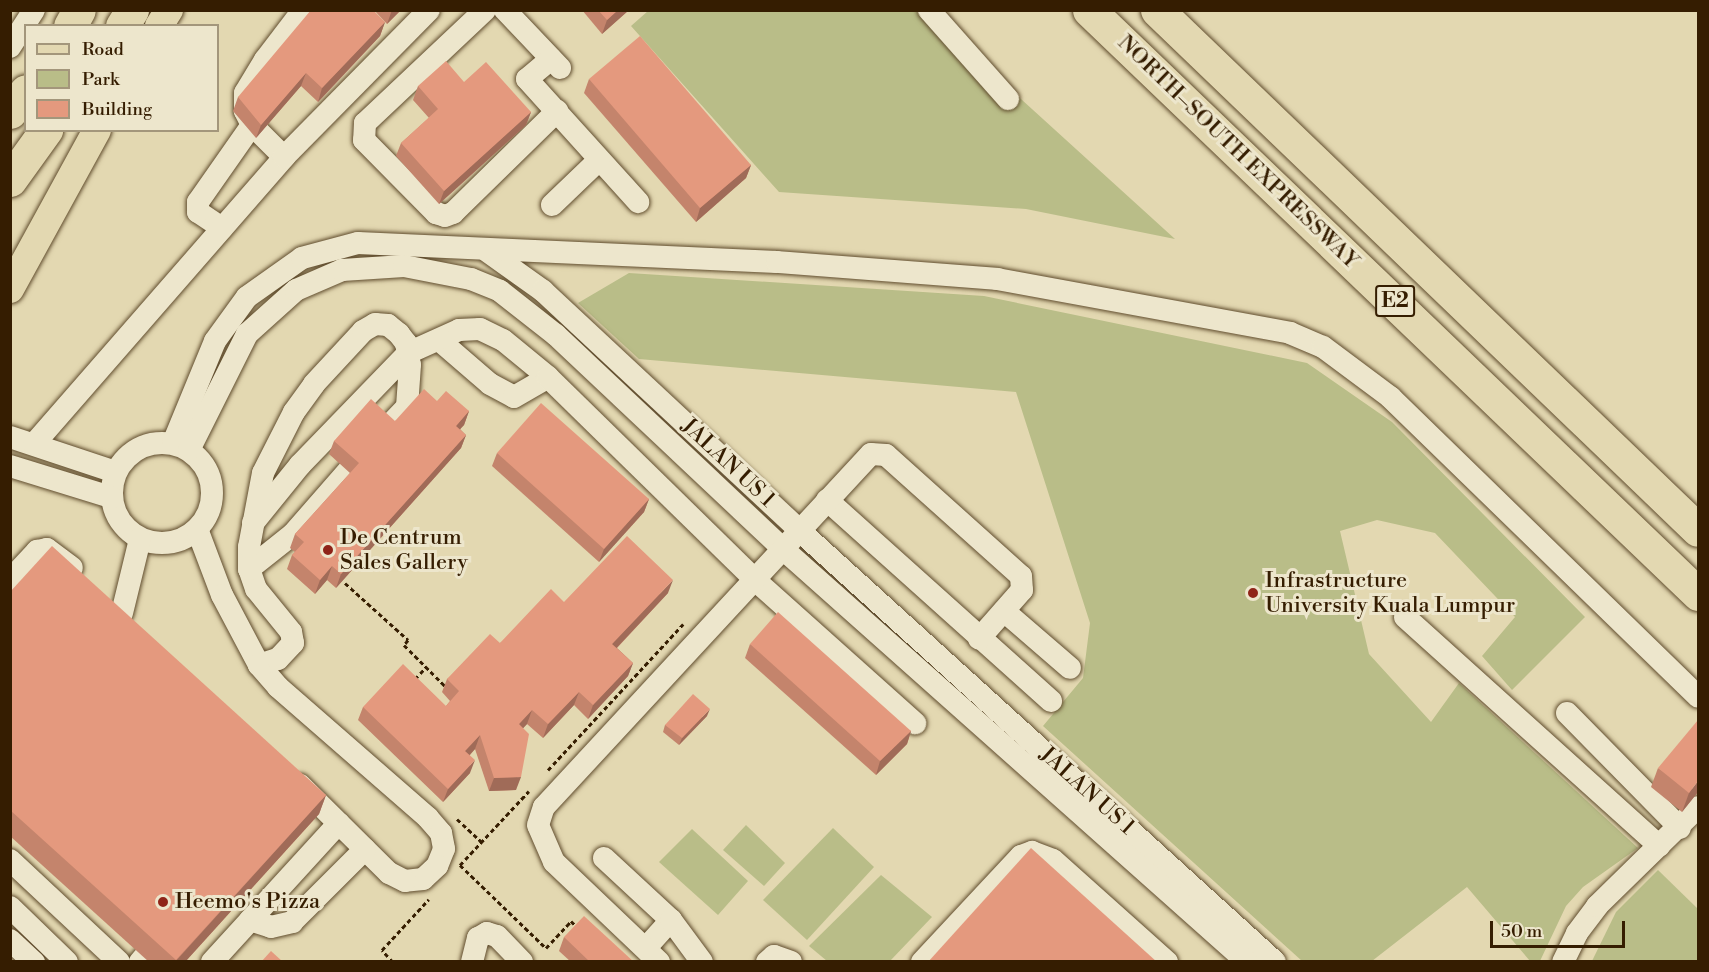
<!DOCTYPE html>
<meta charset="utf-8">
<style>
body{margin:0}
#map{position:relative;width:1709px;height:972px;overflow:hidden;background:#e3d8b1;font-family:"Libre Bodoni",serif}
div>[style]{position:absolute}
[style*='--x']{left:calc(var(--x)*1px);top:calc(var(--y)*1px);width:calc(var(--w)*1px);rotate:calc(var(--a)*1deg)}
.green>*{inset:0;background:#b9bd88}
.path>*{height:3px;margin-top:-1.5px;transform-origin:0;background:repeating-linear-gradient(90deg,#351d01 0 4.5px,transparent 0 7.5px)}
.roads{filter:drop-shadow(0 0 2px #604c2d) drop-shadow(0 0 2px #604c2d)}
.minor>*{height:22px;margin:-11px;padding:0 11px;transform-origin:11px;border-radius:11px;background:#ede6cc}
.minor>.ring{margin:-11px;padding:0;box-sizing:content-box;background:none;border:22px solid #ede6cc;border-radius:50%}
.major>*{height:28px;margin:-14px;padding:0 14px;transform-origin:14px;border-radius:14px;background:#e3d8b1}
.highway>*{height:33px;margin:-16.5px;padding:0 16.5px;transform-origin:16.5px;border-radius:16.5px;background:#e3d8b1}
.wall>*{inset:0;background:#c4846c}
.shaded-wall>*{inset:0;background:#a06b58}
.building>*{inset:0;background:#e4997e}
.dots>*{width:16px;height:16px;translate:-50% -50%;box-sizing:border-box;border:3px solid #ede6cc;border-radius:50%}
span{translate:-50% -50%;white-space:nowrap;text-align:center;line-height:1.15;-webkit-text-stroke:6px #ede6cc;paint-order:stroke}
.shield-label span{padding:2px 4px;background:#ede6cc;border:2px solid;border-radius:4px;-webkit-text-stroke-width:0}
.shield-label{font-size:21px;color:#351d01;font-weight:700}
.street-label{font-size:22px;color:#351d01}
.poi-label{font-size:22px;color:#351d01}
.left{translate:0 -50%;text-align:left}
.frame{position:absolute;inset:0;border:12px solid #351d01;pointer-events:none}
.legend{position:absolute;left:24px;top:24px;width:195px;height:108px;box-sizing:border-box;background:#ede6cc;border:2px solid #a3967b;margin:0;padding:8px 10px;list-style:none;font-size:18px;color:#351d01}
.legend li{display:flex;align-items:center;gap:12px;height:30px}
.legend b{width:30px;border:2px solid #a3967b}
.scale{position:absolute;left:1490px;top:921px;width:135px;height:27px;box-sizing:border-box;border:3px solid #351d01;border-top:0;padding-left:8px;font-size:18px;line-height:21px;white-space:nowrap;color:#351d01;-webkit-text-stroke:4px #ede6cc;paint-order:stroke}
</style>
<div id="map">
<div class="green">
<i style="clip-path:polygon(648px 11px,924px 11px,1175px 239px,1026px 209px,779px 192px,631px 26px)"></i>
<i style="clip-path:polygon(629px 273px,984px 296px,1307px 363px,1392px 422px,1585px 617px,1512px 690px,1482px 656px,1515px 617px,1435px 533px,1377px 520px,1340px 531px,1369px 654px,1431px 722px,1459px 683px,1638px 848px,1583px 887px,1566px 906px,1540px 961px,1530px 961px,1467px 887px,1372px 961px,1302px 961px,1043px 726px,1083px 678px,1090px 623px,1016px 392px,639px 359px,578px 303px)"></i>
<i style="clip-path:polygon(746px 825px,785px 863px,764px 886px,723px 850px)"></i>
<i style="clip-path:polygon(833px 828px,874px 867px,807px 940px,763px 900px)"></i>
<i style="clip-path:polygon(692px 829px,748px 881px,718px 915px,659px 862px)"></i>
<i style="clip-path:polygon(1658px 870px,1698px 909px,1698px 961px,1592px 961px,1616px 912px)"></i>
<i style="clip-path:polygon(881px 875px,932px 917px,890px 961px,827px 961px,809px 946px)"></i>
</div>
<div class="path">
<i style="--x:345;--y:583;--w:85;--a:42.1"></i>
<i style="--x:408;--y:640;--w:6;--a:129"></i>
<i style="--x:404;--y:645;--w:58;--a:45"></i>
<i style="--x:415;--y:679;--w:16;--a:-47"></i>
<i style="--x:548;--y:770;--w:199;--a:-47.2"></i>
<i style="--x:457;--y:819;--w:34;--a:43"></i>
<i style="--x:460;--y:865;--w:101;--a:-47"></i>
<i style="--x:460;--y:865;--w:120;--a:44"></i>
<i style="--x:546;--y:948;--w:37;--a:-47"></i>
<i style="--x:571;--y:921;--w:10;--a:45"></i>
<i style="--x:393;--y:962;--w:16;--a:-133"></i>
<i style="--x:382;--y:950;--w:69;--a:-47.3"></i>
</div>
<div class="roads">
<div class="minor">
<i style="--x:485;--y:10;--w:165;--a:136.7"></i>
<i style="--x:365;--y:123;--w:17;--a:93"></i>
<i style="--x:364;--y:140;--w:103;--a:45.4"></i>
<i style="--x:436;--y:213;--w:9;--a:18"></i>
<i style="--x:445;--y:216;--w:9;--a:-21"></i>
<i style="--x:453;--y:213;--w:146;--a:-44.4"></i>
<i style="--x:505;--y:10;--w:80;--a:46.5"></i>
<i style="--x:929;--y:10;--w:119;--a:48.4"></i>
<i style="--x:10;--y:47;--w:44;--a:-57"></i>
<i style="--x:551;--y:59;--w:31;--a:140"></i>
<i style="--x:527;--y:79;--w:166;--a:47.9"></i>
<i style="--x:284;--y:157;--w:45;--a:-135"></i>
<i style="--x:252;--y:125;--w:16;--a:-117"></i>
<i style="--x:245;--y:111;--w:18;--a:-90"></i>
<i style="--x:245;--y:93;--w:39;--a:-59"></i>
<i style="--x:265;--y:60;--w:63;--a:-52.8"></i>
<i style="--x:552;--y:205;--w:65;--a:-43.8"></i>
<i style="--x:222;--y:228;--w:29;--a:-146"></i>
<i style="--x:198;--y:212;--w:10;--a:-90"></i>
<i style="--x:198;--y:202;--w:94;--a:-55"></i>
<i style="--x:487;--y:251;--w:69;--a:35.5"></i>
<i style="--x:543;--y:291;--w:352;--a:43"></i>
<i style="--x:800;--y:531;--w:641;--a:42.22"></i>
<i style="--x:439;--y:340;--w:67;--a:40.8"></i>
<i style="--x:490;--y:384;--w:27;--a:28"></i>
<i style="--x:514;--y:397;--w:39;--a:-30"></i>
<i style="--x:10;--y:437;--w:111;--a:18.4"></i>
<i class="ring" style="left:112px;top:443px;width:78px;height:78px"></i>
<i style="--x:173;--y:443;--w:110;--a:-67.6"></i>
<i style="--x:215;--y:341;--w:54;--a:-54"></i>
<i style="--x:247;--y:297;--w:67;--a:-35.3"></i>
<i style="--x:302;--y:258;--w:58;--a:-15"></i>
<i style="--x:358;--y:243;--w:419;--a:2.6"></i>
<i style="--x:777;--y:262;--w:221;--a:4.4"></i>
<i style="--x:997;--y:279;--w:298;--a:10.4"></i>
<i style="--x:1290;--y:333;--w:36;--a:23"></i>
<i style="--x:1323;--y:347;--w:84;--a:36.7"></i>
<i style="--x:1390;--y:397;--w:430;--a:44.2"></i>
<i style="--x:34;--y:444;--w:381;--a:-48.9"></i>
<i style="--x:284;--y:157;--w:206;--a:-45.4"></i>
<i style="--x:189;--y:450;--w:130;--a:-63.4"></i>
<i style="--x:247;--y:334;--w:66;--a:-41.9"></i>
<i style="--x:296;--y:290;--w:50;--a:-23.5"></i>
<i style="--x:342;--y:270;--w:62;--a:-3.7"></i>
<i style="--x:404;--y:266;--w:68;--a:11"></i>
<i style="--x:471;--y:279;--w:31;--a:22"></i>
<i style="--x:500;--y:291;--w:71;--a:38.2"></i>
<i style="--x:556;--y:335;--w:312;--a:43.3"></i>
<i style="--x:783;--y:549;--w:621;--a:41.67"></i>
<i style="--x:10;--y:466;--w:106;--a:17.1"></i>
<i style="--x:827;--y:500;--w:301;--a:41.9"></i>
<i style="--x:253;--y:523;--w:75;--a:-51"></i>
<i style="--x:300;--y:465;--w:156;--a:-46"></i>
<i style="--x:408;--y:353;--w:56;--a:-24.3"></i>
<i style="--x:459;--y:330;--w:21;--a:-3"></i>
<i style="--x:480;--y:329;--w:25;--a:26"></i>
<i style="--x:503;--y:340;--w:58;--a:39.4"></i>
<i style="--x:548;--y:377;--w:290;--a:44.4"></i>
<i style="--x:755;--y:580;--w:215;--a:41.8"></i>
<i style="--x:197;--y:529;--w:71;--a:69.3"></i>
<i style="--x:222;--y:595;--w:79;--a:62.1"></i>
<i style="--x:259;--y:665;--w:29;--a:49"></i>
<i style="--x:278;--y:687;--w:199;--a:41.1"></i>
<i style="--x:428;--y:818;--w:20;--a:49"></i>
<i style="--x:441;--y:833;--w:16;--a:79"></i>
<i style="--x:444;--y:849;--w:18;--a:112"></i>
<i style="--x:437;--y:866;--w:19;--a:137"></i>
<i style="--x:423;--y:879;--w:18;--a:174"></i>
<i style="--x:405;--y:881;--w:18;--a:-153"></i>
<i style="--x:389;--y:873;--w:125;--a:-135.3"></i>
<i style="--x:249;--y:569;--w:56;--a:-38.5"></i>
<i style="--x:293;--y:534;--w:84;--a:-48.9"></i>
<i style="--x:10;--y:580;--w:40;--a:-47"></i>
<i style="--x:37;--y:551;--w:10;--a:-11"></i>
<i style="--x:47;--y:549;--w:31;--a:37"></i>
<i style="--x:1004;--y:611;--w:87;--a:40.8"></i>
<i style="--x:122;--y:613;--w:76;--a:-76.3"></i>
<i style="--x:1405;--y:617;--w:342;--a:42"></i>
<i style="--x:259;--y:665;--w:20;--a:-18"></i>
<i style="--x:278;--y:659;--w:22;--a:-47"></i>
<i style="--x:293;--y:643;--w:11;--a:-100"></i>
<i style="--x:291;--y:632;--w:55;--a:-129.1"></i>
<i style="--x:256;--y:589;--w:21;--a:-109"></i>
<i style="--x:249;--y:569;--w:22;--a:-90"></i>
<i style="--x:249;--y:547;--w:75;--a:-79.3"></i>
<i style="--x:263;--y:473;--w:68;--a:-63.1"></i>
<i style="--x:294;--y:412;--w:34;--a:-54"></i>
<i style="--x:314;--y:384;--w:72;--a:-47.2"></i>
<i style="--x:363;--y:331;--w:14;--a:-30"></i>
<i style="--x:375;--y:324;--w:13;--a:4"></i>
<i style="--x:388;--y:325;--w:14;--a:39"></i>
<i style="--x:399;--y:334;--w:11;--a:52"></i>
<i style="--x:406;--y:343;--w:22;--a:80"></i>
<i style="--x:410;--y:365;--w:42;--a:94.1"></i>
<i style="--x:407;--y:407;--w:32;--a:134"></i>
<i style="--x:1567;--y:713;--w:161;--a:45.5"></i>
<i style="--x:604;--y:858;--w:91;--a:42.8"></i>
<i style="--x:671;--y:920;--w:38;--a:132"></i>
<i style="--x:10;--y:860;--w:149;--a:43.1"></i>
<i style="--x:10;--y:907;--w:79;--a:44"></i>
<i style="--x:250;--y:920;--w:22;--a:18"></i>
<i style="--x:271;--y:927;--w:22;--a:-13"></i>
<i style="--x:292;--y:922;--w:103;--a:-45"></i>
<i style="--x:671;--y:920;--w:52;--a:53.6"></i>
<i style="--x:10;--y:940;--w:33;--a:43"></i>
<i style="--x:140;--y:962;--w:6;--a:-51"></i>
<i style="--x:212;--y:962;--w:188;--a:-47.6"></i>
<i style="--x:472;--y:962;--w:25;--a:-76"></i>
<i style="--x:478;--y:938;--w:10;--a:-29"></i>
<i style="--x:487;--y:933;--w:10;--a:17"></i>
<i style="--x:497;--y:936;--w:36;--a:46"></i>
<i style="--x:659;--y:962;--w:145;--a:-136.4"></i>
<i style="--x:554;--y:862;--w:40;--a:-113.4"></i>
<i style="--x:538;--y:825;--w:19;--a:-72"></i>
<i style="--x:544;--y:807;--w:481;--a:-47.2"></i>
<i style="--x:871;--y:454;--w:15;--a:4"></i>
<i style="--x:886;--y:455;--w:181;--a:41.9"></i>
<i style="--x:1021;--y:576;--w:14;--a:86"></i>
<i style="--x:1022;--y:590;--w:65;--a:131.3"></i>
<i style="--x:767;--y:962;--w:9;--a:-41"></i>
<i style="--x:774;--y:956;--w:18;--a:19"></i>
<i style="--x:922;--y:962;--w:145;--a:-47"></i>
<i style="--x:1021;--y:856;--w:12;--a:-20"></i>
<i style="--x:1032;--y:852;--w:22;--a:21"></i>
<i style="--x:1053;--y:860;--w:153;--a:41.8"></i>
<i style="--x:1563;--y:962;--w:32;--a:-64"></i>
<i style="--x:1577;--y:933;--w:34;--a:-53"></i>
<i style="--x:1597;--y:906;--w:141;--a:-44.4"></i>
</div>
<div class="major">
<i style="--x:159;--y:26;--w:19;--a:-58"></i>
<i style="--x:10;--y:289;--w:181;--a:-61.3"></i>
</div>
<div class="highway">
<i style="--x:1089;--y:10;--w:844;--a:43.8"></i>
<i style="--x:1157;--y:10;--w:750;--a:43.87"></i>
<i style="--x:70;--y:26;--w:18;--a:-61"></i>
<i style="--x:122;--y:26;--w:19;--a:-58"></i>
<i style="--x:10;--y:112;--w:26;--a:-53"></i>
<i style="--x:10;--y:180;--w:62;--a:-54.2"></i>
</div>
</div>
<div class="wall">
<i style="clip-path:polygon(374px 10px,401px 10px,387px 24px)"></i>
<i style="clip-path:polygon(582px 10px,629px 10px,602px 34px)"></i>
<i style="clip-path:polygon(385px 22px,380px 36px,318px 102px,301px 86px,256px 138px,233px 111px,238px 97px)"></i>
<i style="clip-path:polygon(589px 79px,751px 165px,746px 178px,696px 222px,584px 93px)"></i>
<i style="clip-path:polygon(464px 82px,531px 112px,526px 125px,439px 204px,396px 156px,401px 143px,429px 118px,413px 100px,418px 86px)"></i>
<i style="clip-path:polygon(437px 401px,469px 411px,464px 425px,460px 429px,466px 435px,461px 448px,336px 588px,327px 580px,315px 594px,287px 569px,292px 555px,295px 552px,290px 548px,295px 534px,350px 473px,329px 454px,334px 441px,395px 421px)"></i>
<i style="clip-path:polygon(497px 453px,649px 499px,644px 512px,599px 562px,492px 466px)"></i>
<i style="clip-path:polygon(10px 592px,326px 795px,319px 814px,185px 962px,149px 962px,10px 836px)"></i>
<i style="clip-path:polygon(668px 593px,617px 648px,633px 663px,628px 676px,588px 719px,574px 705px,543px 738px,527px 724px,523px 728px,516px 790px,489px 791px,475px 749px,470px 755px,470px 773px,443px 802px,358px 720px,363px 707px,446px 706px,450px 701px,442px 692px,447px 679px,500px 643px,564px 602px)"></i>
<i style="clip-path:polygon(750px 644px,911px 731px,907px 744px,876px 775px,745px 658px)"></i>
<i style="clip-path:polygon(707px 716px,679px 745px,663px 732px,665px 725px)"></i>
<i style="clip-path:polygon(1658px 768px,1698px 792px,1682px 812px,1651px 787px)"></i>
<i style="clip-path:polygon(564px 937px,634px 962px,571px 962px,559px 951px)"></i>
</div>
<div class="shaded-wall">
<i style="clip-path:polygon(392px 10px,401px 10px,387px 24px)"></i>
<i style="clip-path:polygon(618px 10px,629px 10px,602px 34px,607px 20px)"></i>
<i style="clip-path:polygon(385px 22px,380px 36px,318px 102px,322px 88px)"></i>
<i style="clip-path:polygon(306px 73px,301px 86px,256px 138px,261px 125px)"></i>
<i style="clip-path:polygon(531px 112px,526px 125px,439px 204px,444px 191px)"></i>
<i style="clip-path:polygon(751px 165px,746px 178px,696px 222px,700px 208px)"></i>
<i style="clip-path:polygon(469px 411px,464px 425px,451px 439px,456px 426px)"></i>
<i style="clip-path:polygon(466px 435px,461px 448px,336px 588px,341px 574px)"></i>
<i style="clip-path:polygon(649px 499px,644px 512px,599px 562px,604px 549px)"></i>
<i style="clip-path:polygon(332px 566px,327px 580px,315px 594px,320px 580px)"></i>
<i style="clip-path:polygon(673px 580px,668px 593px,608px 657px,612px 644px)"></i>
<i style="clip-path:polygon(633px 663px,628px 676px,588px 719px,593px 705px)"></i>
<i style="clip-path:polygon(579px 692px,574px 705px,543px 738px,548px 724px)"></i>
<i style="clip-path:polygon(710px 709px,707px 716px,679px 745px,682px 738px)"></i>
<i style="clip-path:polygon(532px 710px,527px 724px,514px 738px,519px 724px)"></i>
<i style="clip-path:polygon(911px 731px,907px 744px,876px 775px,880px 761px)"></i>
<i style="clip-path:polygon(480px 735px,475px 749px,461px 764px,465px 751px)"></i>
<i style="clip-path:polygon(475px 760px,470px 773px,443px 802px,448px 789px)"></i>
<i style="clip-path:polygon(521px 777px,516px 790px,489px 791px,494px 778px)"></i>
<i style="clip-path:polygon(1698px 781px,1698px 792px,1682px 812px,1689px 793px)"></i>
<i style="clip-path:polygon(326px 795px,319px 814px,185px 962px,175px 962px)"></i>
</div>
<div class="building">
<i style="clip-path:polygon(311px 10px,373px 10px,385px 22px,322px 88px,306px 73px,261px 125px,238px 97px)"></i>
<i style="clip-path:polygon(598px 10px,618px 10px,607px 20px)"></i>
<i style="clip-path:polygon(640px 36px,751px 165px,700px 208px,589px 79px)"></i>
<i style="clip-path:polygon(446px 61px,464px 82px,486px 62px,531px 112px,444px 191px,401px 143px,438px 109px,418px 86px)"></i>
<i style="clip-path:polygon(424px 389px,437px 401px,446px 391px,469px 411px,456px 426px,466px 435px,341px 574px,332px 566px,320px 580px,292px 555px,304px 542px,295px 534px,359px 463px,334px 441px,371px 399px,395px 421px)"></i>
<i style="clip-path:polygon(541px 403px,649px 499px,604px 549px,497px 453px)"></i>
<i style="clip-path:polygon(627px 536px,673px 580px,612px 644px,633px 663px,593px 705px,579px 692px,548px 724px,532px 710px,519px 724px,529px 734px,521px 777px,494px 778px,480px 735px,465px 751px,475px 760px,448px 789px,363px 707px,403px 664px,446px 706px,459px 691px,447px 679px,490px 634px,500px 643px,551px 589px,564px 602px)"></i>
<i style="clip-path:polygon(52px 546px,326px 795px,176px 960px,10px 810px,10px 592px)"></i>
<i style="clip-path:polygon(778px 612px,911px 731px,880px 761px,750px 644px)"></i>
<i style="clip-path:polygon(693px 694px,710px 709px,682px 738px,665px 725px)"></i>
<i style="clip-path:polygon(1698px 720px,1698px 781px,1689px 793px,1658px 768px)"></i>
<i style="clip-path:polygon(1031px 848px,1157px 962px,928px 962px)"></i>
<i style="clip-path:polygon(584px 916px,634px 962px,590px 962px,564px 937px)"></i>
<i style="clip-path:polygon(271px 951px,283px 962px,261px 962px)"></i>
</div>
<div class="dots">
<i style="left:328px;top:550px;background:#8f2418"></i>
<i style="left:1253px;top:593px;background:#8f2418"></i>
<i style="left:163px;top:902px;background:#8f2418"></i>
</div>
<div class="shield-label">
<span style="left:1395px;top:301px">E2</span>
</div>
<div class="street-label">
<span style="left:1238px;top:152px;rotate:44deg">NORTH–SOUTH EXPRESSWAY</span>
<span style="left:728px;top:463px;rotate:43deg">JALAN US 1</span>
<span style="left:1087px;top:791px;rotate:42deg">JALAN US 1</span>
</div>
<div class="poi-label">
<span class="left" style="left:340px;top:550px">De Centrum<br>Sales Gallery</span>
<span class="left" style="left:1265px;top:593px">Infrastructure<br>University Kuala Lumpur</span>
<span class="left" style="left:175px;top:902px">Heemo's Pizza</span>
</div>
<div class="frame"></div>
<ul class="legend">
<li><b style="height:8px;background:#e3d8b1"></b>Road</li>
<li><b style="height:16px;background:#b9bd88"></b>Park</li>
<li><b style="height:16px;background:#e4997e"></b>Building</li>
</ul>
<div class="scale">50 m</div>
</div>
